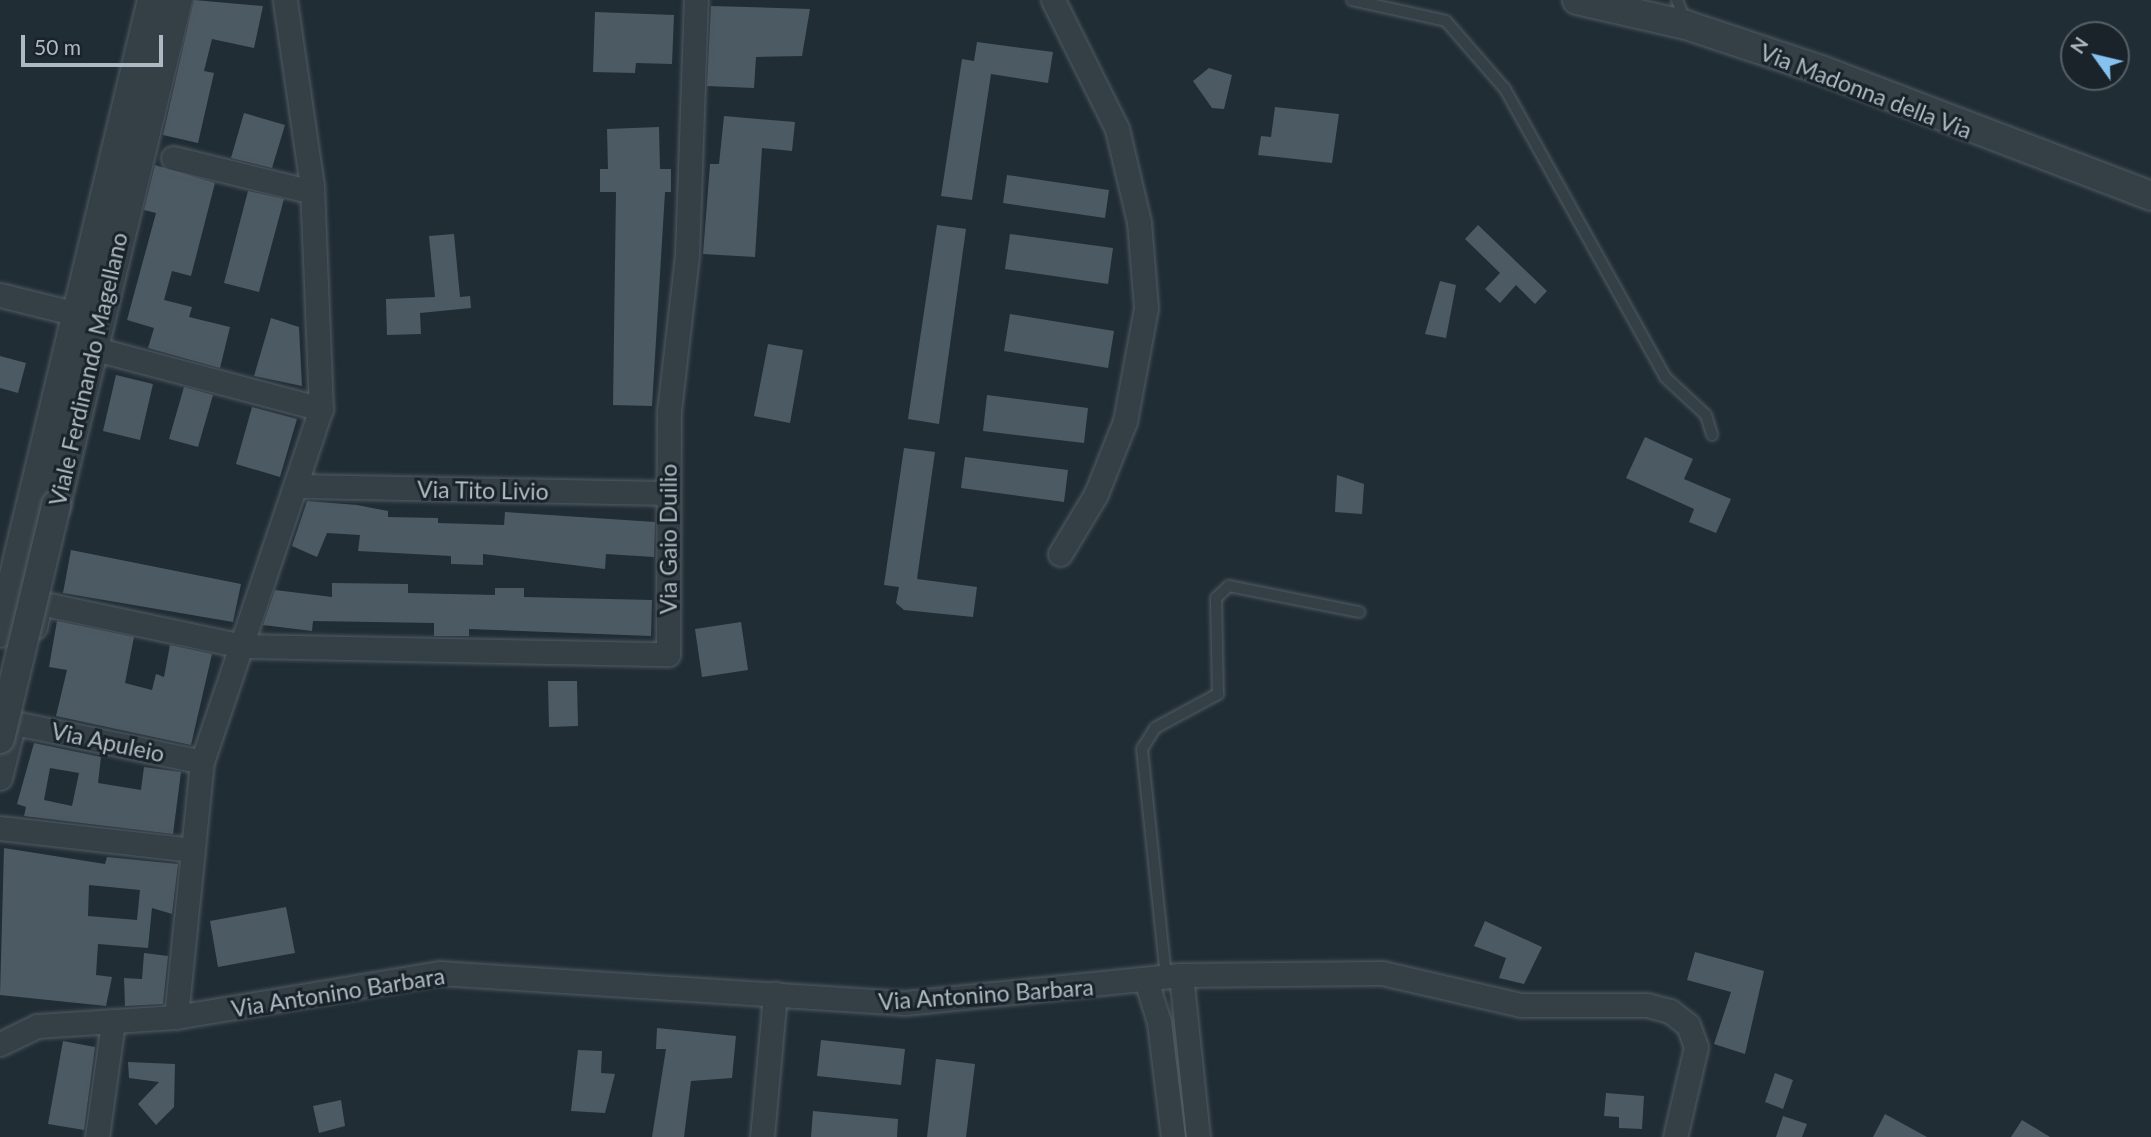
<!DOCTYPE html>
<style>
body{margin:0}
#map{position:relative;width:2151px;height:1137px;overflow:hidden;background:#212d35;font-family:Lato,sans-serif}
div>[style]{position:absolute}
[style*='--x']{left:calc(var(--x)*1px);top:calc(var(--y)*1px);width:calc(var(--w)*1px);rotate:calc(var(--a)*1deg)}
.building>*{inset:0;background:#4c5a64}
.roads{filter:drop-shadow(0 0 2px #525c64) drop-shadow(0 0 2px #525c64)}
.service>*{height:10px;margin:-5px;padding:0 5px;transform-origin:5px;border-radius:5px;background:#343f46}
.minor>*{height:23px;margin:-11.5px;padding:0 11.5px;transform-origin:11.5px;border-radius:11.5px;background:#343f46}
.tertiary>*{height:28px;margin:-14px;padding:0 14px;transform-origin:14px;border-radius:14px;background:#343f46}
.bridges{filter:drop-shadow(0 0 2px #525c64) drop-shadow(0 0 2px #525c64)}
.tertiary-bridge>*{height:28px;margin:-14px;padding:0 14px;transform-origin:14px;border-radius:14px;background:#343f46}
span{translate:-50% -50%;white-space:nowrap;text-align:center;line-height:1.15;-webkit-text-stroke:6px #1a232a;paint-order:stroke}
.street-label{font-size:23px;color:#aebac3}
.north{position:absolute;left:2060px;top:21px;width:70px;height:70px;box-sizing:border-box;background:#1a232a;border:2px solid #555f67;border-radius:50%;rotate:304deg;font-size:19px;font-weight:700;line-height:28px;text-align:center;color:#aebac3}
.north::after{content:'';display:block;margin:auto;width:24px;height:32px;background:#86c2f0;clip-path:polygon(50% 0,100% 100%,50% 72%,0 100%)}
.scale{position:absolute;left:21px;top:35px;width:142px;height:32px;box-sizing:border-box;border:4px solid #aebac3;border-top:0;padding-left:9px;font-size:21px;line-height:24px;white-space:nowrap;color:#aebac3;-webkit-text-stroke:5px #1a232a;paint-order:stroke}
</style>
<div id="map">
<div class="building">
<i style="clip-path:polygon(194px 0,263px 6px,254px 48px,212px 39px,204px 71px,214px 73px,198px 143px,163px 135px)"></i>
<i style="clip-path:polygon(711px 6px,810px 9px,802px 56px,756px 57px,754px 88px,707px 86px)"></i>
<i style="clip-path:polygon(595px 12px,674px 15px,672px 64px,636px 63px,635px 73px,593px 72px)"></i>
<i style="clip-path:polygon(977px 42px,1053px 52px,1048px 83px,991px 74px,972px 200px,941px 196px,962px 59px,974px 61px)"></i>
<i style="clip-path:polygon(1209px 68px,1232px 75px,1224px 109px,1212px 108px,1193px 81px)"></i>
<i style="clip-path:polygon(1275px 107px,1339px 114px,1332px 163px,1258px 155px,1261px 136px,1271px 137px)"></i>
<i style="clip-path:polygon(244px 113px,285px 125px,272px 168px,231px 158px)"></i>
<i style="clip-path:polygon(724px 116px,795px 122px,792px 151px,762px 148px,755px 257px,703px 254px,710px 164px,719px 164px)"></i>
<i style="clip-path:polygon(659px 127px,660px 169px,671px 169px,671px 192px,665px 192px,652px 406px,613px 405px,616px 192px,600px 192px,600px 169px,608px 169px,607px 129px)"></i>
<i style="clip-path:polygon(155px 165px,215px 183px,191px 276px,172px 271px,164px 300px,192px 307px,189px 317px,230px 327px,220px 368px,148px 348px,154px 328px,127px 320px,156px 213px,144px 210px)"></i>
<i style="clip-path:polygon(1007px 175px,1109px 190px,1105px 218px,1003px 203px)"></i>
<i style="clip-path:polygon(248px 191px,284px 199px,259px 292px,224px 283px)"></i>
<i style="clip-path:polygon(937px 225px,966px 229px,939px 424px,908px 419px)"></i>
<i style="clip-path:polygon(1478px 225px,1547px 291px,1535px 304px,1516px 285px,1500px 303px,1485px 289px,1500px 273px,1465px 239px)"></i>
<i style="clip-path:polygon(454px 234px,460px 297px,470px 296px,471px 308px,420px 313px,421px 334px,387px 335px,386px 299px,435px 297px,429px 236px)"></i>
<i style="clip-path:polygon(1010px 234px,1113px 248px,1108px 284px,1005px 269px)"></i>
<i style="clip-path:polygon(1440px 281px,1456px 285px,1446px 338px,1425px 334px)"></i>
<i style="clip-path:polygon(1010px 314px,1114px 331px,1108px 368px,1004px 351px)"></i>
<i style="clip-path:polygon(271px 318px,299px 327px,302px 386px,254px 376px)"></i>
<i style="clip-path:polygon(768px 344px,803px 350px,790px 423px,754px 416px)"></i>
<i style="clip-path:polygon(0 356px,26px 363px,18px 393px,0 388px)"></i>
<i style="clip-path:polygon(116px 375px,153px 384px,140px 440px,103px 431px)"></i>
<i style="clip-path:polygon(184px 387px,213px 395px,198px 447px,169px 439px)"></i>
<i style="clip-path:polygon(987px 395px,1088px 408px,1084px 443px,983px 431px)"></i>
<i style="clip-path:polygon(252px 407px,297px 419px,280px 477px,236px 464px)"></i>
<i style="clip-path:polygon(1645px 437px,1693px 459px,1684px 479px,1731px 499px,1716px 533px,1689px 522px,1694px 509px,1626px 478px)"></i>
<i style="clip-path:polygon(904px 448px,935px 452px,917px 579px,977px 587px,973px 617px,904px 610px,896px 603px,899px 587px,884px 585px)"></i>
<i style="clip-path:polygon(965px 457px,1068px 470px,1064px 502px,961px 488px)"></i>
<i style="clip-path:polygon(1337px 475px,1364px 484px,1362px 514px,1335px 512px)"></i>
<i style="clip-path:polygon(307px 501px,357px 505px,388px 511px,388px 517px,438px 518px,438px 523px,504px 525px,505px 512px,655px 522px,654px 557px,606px 554px,605px 569px,483px 554px,483px 565px,451px 564px,451px 556px,358px 551px,360px 535px,327px 533px,317px 557px,292px 546px)"></i>
<i style="clip-path:polygon(71px 550px,241px 584px,233px 622px,63px 593px)"></i>
<i style="clip-path:polygon(332px 583px,408px 584px,408px 593px,495px 595px,495px 588px,524px 588px,524px 597px,652px 600px,651px 636px,469px 629px,469px 636px,434px 636px,434px 623px,313px 621px,312px 631px,263px 625px,275px 590px,332px 597px)"></i>
<i style="clip-path:polygon(57px 621px,134px 637px,125px 683px,152px 690px,156px 674px,164px 677px,170px 645px,212px 654px,191px 745px,56px 716px,67px 670px,49px 667px)"></i>
<i style="clip-path:polygon(741px 622px,748px 670px,702px 677px,695px 629px)"></i>
<i style="clip-path:polygon(548px 681px,577px 681px,578px 726px,549px 727px)"></i>
<i style="clip-path:polygon(evenodd,34px 743px,101px 757px,98px 783px,141px 790px,144px 767px,181px 772px,173px 834px,24px 816px,26px 807px,17px 804px,34px 743px,50px 768px,79px 773px,72px 806px,44px 800px,50px 768px)"></i>
<i style="clip-path:polygon(evenodd,4px 848px,105px 864px,107px 857px,178px 864px,172px 914px,152px 908px,148px 948px,98px 944px,96px 975px,112px 977px,106px 1006px,0 995px,4px 848px,89px 885px,140px 890px,137px 920px,88px 916px,89px 885px)"></i>
<i style="clip-path:polygon(286px 907px,295px 953px,218px 967px,210px 921px)"></i>
<i style="clip-path:polygon(1485px 921px,1542px 947px,1524px 984px,1499px 978px,1506px 958px,1474px 946px)"></i>
<i style="clip-path:polygon(1695px 952px,1764px 971px,1745px 1054px,1714px 1044px,1731px 992px,1687px 980px)"></i>
<i style="clip-path:polygon(144px 953px,168px 956px,163px 1004px,125px 1006px,124px 978px,142px 979px)"></i>
<i style="clip-path:polygon(657px 1028px,736px 1036px,732px 1078px,691px 1081px,684px 1137px,652px 1137px,666px 1049px,656px 1049px)"></i>
<i style="clip-path:polygon(821px 1040px,905px 1049px,901px 1085px,817px 1076px)"></i>
<i style="clip-path:polygon(63px 1041px,95px 1047px,84px 1130px,48px 1124px)"></i>
<i style="clip-path:polygon(578px 1050px,602px 1051px,601px 1073px,615px 1074px,605px 1113px,571px 1111px)"></i>
<i style="clip-path:polygon(936px 1059px,975px 1064px,966px 1137px,927px 1137px)"></i>
<i style="clip-path:polygon(128px 1062px,175px 1064px,174px 1107px,156px 1125px,138px 1104px,159px 1082px,129px 1078px)"></i>
<i style="clip-path:polygon(1775px 1073px,1793px 1080px,1783px 1109px,1765px 1102px)"></i>
<i style="clip-path:polygon(1606px 1093px,1644px 1096px,1642px 1129px,1619px 1128px,1619px 1117px,1604px 1116px)"></i>
<i style="clip-path:polygon(341px 1100px,345px 1126px,319px 1133px,313px 1106px)"></i>
<i style="clip-path:polygon(813px 1111px,898px 1119px,897px 1137px,811px 1137px)"></i>
<i style="clip-path:polygon(1885px 1114px,1927px 1137px,1873px 1137px)"></i>
<i style="clip-path:polygon(1783px 1116px,1807px 1124px,1802px 1137px,1776px 1137px)"></i>
<i style="clip-path:polygon(2022px 1120px,2050px 1137px,2011px 1137px)"></i>
</div>
<div class="roads">
<div class="service">
<i style="--x:1352;--y:0;--w:96;--a:12.6"></i>
<i style="--x:1446;--y:21;--w:90;--a:49.1"></i>
<i style="--x:1505;--y:89;--w:329;--a:60.9"></i>
<i style="--x:1665;--y:377;--w:56;--a:42.8"></i>
<i style="--x:1706;--y:415;--w:21;--a:73"></i>
<i style="--x:1677;--y:0;--w:25;--a:69"></i>
<i style="--x:1166;--y:977;--w:229;--a:-96"></i>
<i style="--x:1142;--y:749;--w:25;--a:-58"></i>
<i style="--x:1155;--y:728;--w:72;--a:-28.4"></i>
<i style="--x:1218;--y:694;--w:96;--a:-91.2"></i>
<i style="--x:1216;--y:598;--w:18;--a:-43"></i>
<i style="--x:1229;--y:586;--w:133;--a:11.3"></i>
</div>
<div class="minor">
<i style="--x:1053;--y:0;--w:144;--a:63.6"></i>
<i style="--x:1117;--y:129;--w:96;--a:76.7"></i>
<i style="--x:1139;--y:222;--w:86;--a:85.3"></i>
<i style="--x:1146;--y:308;--w:115;--a:100.5"></i>
<i style="--x:1125;--y:421;--w:79;--a:111.7"></i>
<i style="--x:1096;--y:494;--w:70;--a:121"></i>
<i style="--x:173;--y:158;--w:143;--a:13.7"></i>
<i style="--x:0;--y:295;--w:79;--a:13.9"></i>
<i style="--x:92;--y:348;--w:237;--a:14.9"></i>
<i style="--x:298;--y:486;--w:370;--a:1.1"></i>
<i style="--x:35;--y:627;--w:25;--a:-78"></i>
<i style="--x:40;--y:603;--w:208;--a:12"></i>
<i style="--x:243;--y:646;--w:425;--a:1.1"></i>
<i style="--x:668;--y:654;--w:243;--a:-89.8"></i>
<i style="--x:669;--y:411;--w:157;--a:-83.4"></i>
<i style="--x:687;--y:255;--w:255;--a:-88"></i>
<i style="--x:0;--y:720;--w:206;--a:11.7"></i>
<i style="--x:0;--y:778;--w:58;--a:-76"></i>
<i style="--x:0;--y:828;--w:194;--a:6.5"></i>
<i style="--x:1181;--y:975;--w:163;--a:84"></i>
<i style="--x:1146;--y:980;--w:44;--a:72.8"></i>
<i style="--x:1159;--y:1022;--w:116;--a:83.1"></i>
<i style="--x:176;--y:1017;--w:256;--a:-84.2"></i>
<i style="--x:202;--y:762;--w:373;--a:-71.4"></i>
<i style="--x:321;--y:409;--w:223;--a:-92.3"></i>
<i style="--x:312;--y:186;--w:188;--a:-98.3"></i>
<i style="--x:0;--y:1044;--w:41;--a:-25.9"></i>
<i style="--x:37;--y:1026;--w:139;--a:-3.7"></i>
<i style="--x:176;--y:1017;--w:268;--a:-9.5"></i>
<i style="--x:440;--y:973;--w:466;--a:3.7"></i>
<i style="--x:905;--y:1003;--w:277;--a:-5.8"></i>
<i style="--x:1181;--y:975;--w:201;--a:-0.6"></i>
<i style="--x:1382;--y:973;--w:143;--a:13"></i>
<i style="--x:1521;--y:1005;--w:126;--a:0"></i>
<i style="--x:1647;--y:1005;--w:24;--a:15"></i>
<i style="--x:1670;--y:1011;--w:23;--a:38"></i>
<i style="--x:1688;--y:1025;--w:23;--a:70"></i>
<i style="--x:1696;--y:1047;--w:92;--a:103.1"></i>
<i style="--x:97;--y:1137;--w:117;--a:-82.1"></i>
<i style="--x:762;--y:1137;--w:144;--a:-84.8"></i>
</div>
<div class="tertiary">
<i style="--x:1577;--y:0;--w:112;--a:12.9"></i>
<i style="--x:1686;--y:25;--w:145;--a:18.4"></i>
<i style="--x:1824;--y:71;--w:350;--a:20.9"></i>
<i style="--x:56;--y:505;--w:520;--a:-76.42"></i>
<i style="--x:0;--y:633;--w:651;--a:-76.5"></i>
</div>
</div>
<div class="bridges">
<div class="tertiary-bridge">
<i style="--x:0;--y:739;--w:241;--a:-76.5"></i>
</div>
</div>
<div class="street-label">
<span style="left:1866px;top:91px;rotate:21deg">Via Madonna della Via</span>
<span style="left:88px;top:369px;rotate:-77deg">Viale Ferdinando Magellano</span>
<span style="left:483px;top:490px;rotate:1deg">Via Tito Livio</span>
<span style="left:668px;top:539px;rotate:-90deg">Via Gaio Duilio</span>
<span style="left:108px;top:742px;rotate:12deg">Via Apuleio</span>
<span style="left:338px;top:992px;rotate:-9deg">Via Antonino Barbara</span>
<span style="left:986px;top:994px;rotate:-4deg">Via Antonino Barbara</span>
</div>
<div class="north">N</div>
<div class="scale">50 m</div>
</div>
